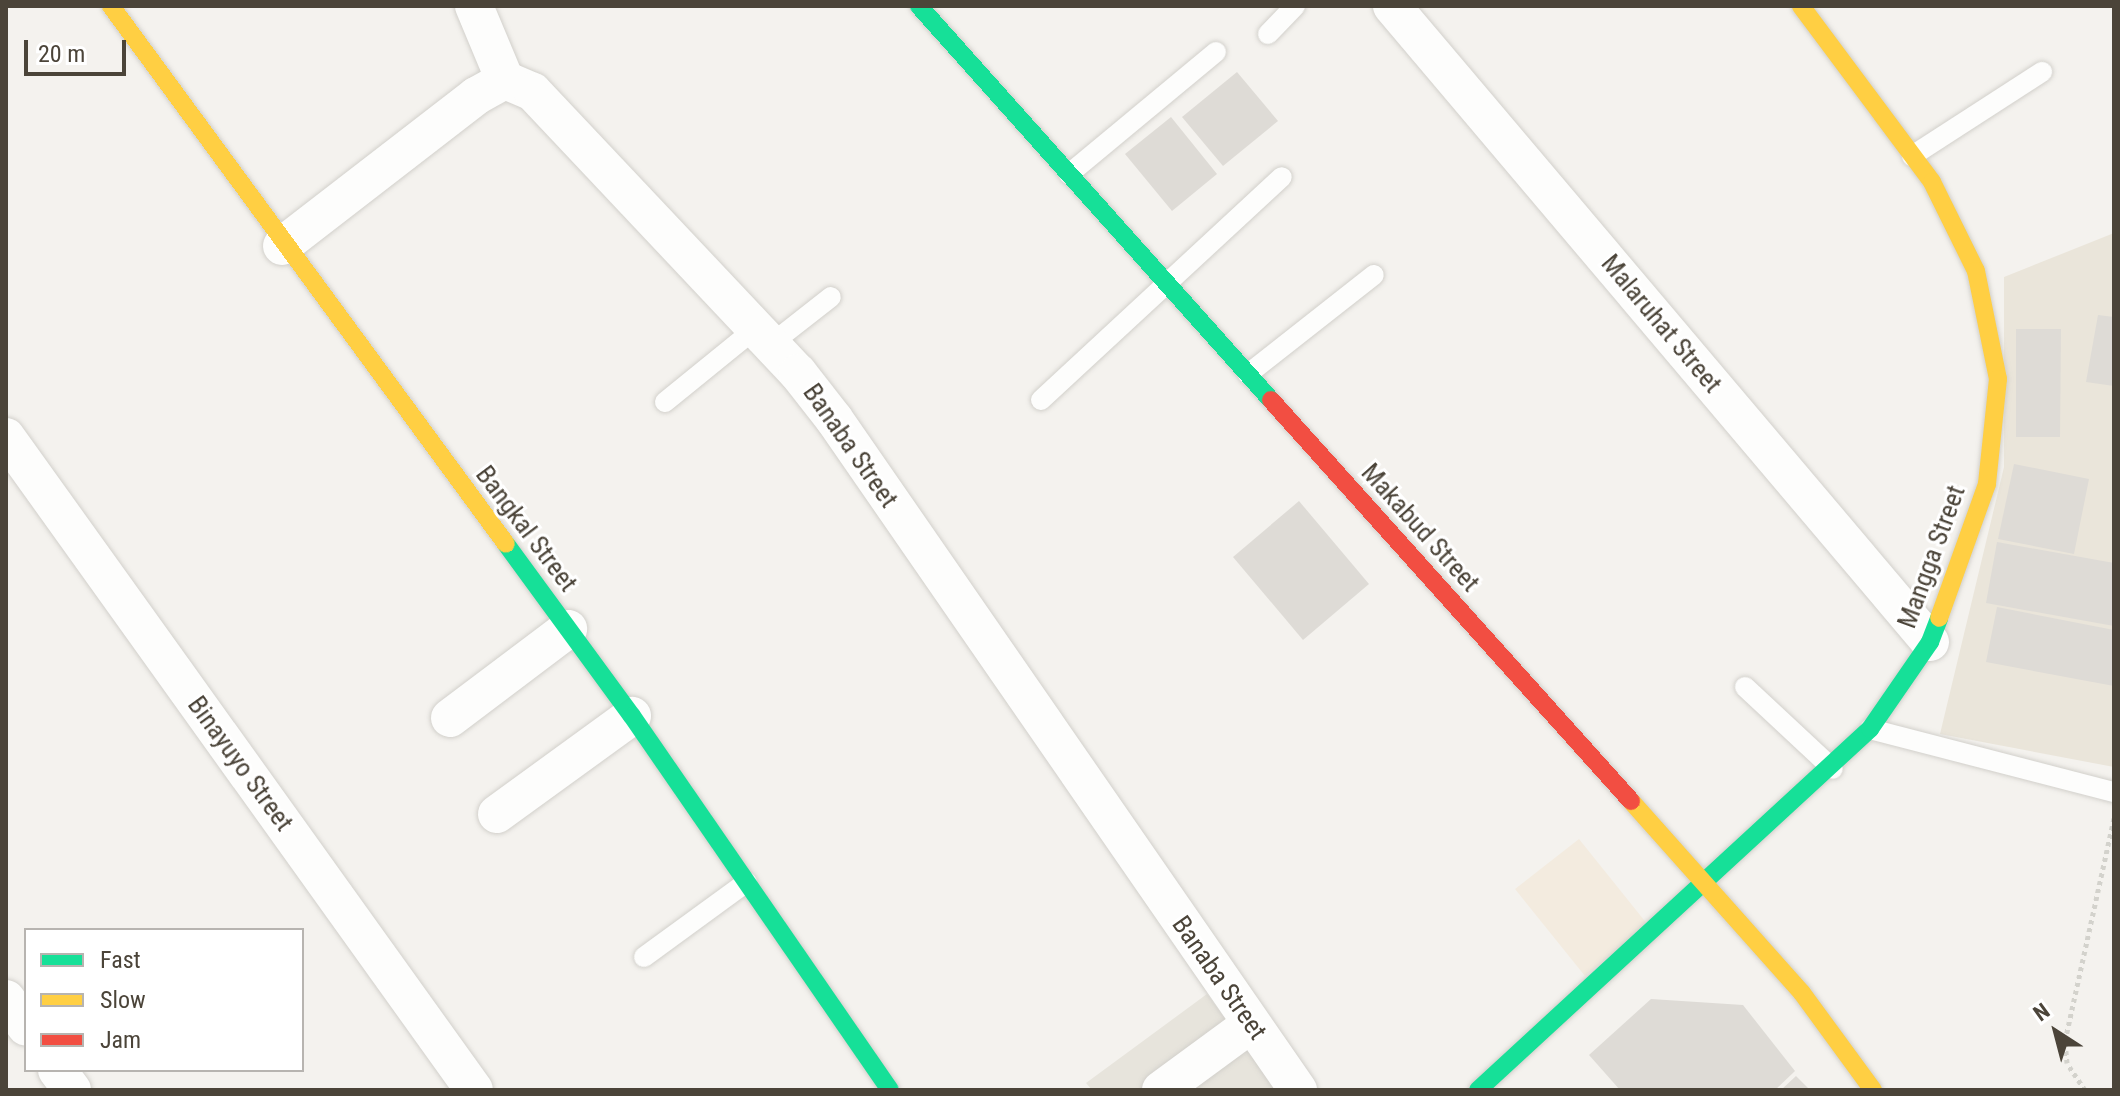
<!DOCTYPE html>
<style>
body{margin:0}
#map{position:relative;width:2120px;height:1096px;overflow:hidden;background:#f4f2ee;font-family:"Roboto Condensed",sans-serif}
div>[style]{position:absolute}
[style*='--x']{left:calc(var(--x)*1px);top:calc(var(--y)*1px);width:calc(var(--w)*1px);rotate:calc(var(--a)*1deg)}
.residential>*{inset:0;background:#e7e4dc}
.commercial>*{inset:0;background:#f3ebdf}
.education>*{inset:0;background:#eae5da}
.building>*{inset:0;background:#dedbd6}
.path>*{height:5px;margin-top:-2.5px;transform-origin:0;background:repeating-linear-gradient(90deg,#d3d2cc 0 4px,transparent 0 8px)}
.roads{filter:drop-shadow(0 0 2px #d2d0cb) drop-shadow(0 0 2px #d2d0cb)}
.lane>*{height:20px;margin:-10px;padding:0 10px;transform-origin:10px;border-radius:10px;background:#fdfdfc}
.street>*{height:38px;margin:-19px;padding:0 19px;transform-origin:19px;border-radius:19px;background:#fdfdfc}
.fast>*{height:18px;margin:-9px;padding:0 9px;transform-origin:9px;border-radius:9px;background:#16e098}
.slow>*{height:18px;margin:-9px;padding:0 9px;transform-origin:9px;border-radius:9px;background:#ffcf43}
.jam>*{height:18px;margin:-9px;padding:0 9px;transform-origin:9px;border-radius:9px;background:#f24e42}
span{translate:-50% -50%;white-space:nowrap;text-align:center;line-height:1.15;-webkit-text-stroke:6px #fff;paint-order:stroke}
.street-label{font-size:26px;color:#4b4439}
.frame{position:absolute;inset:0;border:8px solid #4b4439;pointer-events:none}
.legend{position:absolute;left:24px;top:928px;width:280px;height:144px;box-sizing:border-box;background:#fff;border:2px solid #b7b4b0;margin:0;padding:10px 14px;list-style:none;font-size:24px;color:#4b4439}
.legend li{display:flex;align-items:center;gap:16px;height:40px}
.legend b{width:40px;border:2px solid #b7b4b0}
.north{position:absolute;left:2016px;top:992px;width:80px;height:80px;-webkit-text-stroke:6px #fff;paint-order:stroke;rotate:324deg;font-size:22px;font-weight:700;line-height:32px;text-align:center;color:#4b4439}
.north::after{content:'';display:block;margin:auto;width:28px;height:36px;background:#4b4439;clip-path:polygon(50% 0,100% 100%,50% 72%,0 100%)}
.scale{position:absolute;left:24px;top:40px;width:102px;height:36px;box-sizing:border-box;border:4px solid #4b4439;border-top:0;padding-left:10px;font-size:24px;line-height:28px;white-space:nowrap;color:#4b4439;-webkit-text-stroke:6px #fff;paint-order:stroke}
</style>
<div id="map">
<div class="residential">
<i style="clip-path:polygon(1207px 994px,1278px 1090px,1092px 1090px,1086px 1083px)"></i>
</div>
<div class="commercial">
<i style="clip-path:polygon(1579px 839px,1648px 925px,1585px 976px,1515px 889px)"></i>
</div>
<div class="education">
<i style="clip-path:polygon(2114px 233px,2114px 767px,1940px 734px,2004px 467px,2004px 277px)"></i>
</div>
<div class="building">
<i style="clip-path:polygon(1237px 72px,1278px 121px,1223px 166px,1182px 117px)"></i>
<i style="clip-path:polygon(1171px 117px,1217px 174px,1172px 211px,1125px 154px)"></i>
<i style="clip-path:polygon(2098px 315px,2114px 317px,2114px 386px,2086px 382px)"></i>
<i style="clip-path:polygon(2016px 329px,2061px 329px,2060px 437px,2016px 437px)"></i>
<i style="clip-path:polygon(2014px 464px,2089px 479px,2074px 554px,1998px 539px)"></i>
<i style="clip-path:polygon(1299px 501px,1369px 584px,1303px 640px,1233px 557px)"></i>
<i style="clip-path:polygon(1997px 542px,2114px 563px,2114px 626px,1986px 603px)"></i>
<i style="clip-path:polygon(1997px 607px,2114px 630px,2114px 686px,1986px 662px)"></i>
<i style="clip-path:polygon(1651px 999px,1743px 1005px,1795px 1071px,1775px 1090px,1620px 1090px,1589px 1055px)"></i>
<i style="clip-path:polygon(1796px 1076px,1810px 1090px,1781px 1090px)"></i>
</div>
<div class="path">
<i style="--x:2085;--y:1090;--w:32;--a:-124"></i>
<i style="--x:2067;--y:1063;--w:22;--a:-95"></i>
<i style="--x:2065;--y:1041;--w:228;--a:-77.6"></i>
</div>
<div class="roads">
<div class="lane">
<i style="--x:1268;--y:34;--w:39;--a:-46"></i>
<i style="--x:1912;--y:156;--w:155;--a:-32.9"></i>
<i style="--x:1069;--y:174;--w:191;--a:-39.7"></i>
<i style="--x:771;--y:344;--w:76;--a:-38.1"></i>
<i style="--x:1248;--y:374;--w:160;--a:-38.2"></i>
<i style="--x:1041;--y:400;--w:328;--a:-42.8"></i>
<i style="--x:665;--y:402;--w:117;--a:-39.1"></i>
<i style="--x:1745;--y:687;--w:120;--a:43"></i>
<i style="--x:1870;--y:729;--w:252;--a:14.5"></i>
<i style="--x:644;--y:957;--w:127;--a:-36.1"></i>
</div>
<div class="street">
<i style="--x:474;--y:6;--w:80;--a:67.3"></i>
<i style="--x:1392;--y:6;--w:833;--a:49.77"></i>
<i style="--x:505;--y:80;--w:30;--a:23"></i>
<i style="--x:533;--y:92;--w:386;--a:46.7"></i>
<i style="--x:798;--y:373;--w:58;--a:52"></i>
<i style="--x:834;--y:419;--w:816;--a:55.34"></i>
<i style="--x:282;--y:246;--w:245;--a:-37.7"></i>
<i style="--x:476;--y:96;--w:33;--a:-29"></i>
<i style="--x:6;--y:437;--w:803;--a:54.37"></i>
<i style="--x:450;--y:718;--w:148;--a:-37"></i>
<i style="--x:497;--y:814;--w:167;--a:-36"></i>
<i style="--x:6;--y:999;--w:34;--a:54"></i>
<i style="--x:57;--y:1070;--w:25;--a:53"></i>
<i style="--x:1161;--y:1090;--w:112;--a:-36.3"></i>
</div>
<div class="fast">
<i style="--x:919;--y:6;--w:528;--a:48.22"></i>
<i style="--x:506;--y:544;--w:213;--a:53.8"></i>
<i style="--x:632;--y:716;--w:454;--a:55.4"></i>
<i style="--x:1478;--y:1090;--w:533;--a:-42.64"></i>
<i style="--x:1870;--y:729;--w:106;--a:-55.4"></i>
<i style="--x:1930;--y:642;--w:26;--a:-69"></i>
</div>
<div class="slow">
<i style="--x:111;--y:6;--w:667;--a:53.71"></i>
<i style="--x:1801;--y:6;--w:219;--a:53.3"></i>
<i style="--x:1932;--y:182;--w:99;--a:63.7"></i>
<i style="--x:1976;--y:271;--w:110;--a:78.5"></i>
<i style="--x:1998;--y:379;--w:106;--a:96"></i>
<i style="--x:1987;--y:484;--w:142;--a:109.7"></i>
<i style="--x:1631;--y:801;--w:257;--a:48.3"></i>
<i style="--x:1802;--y:993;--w:120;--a:53.8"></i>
</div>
<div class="jam">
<i style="--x:1271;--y:400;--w:539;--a:48.08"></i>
</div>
</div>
<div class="street-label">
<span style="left:1661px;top:324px;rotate:50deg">Malaruhat Street</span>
<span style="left:850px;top:446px;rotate:55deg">Banaba Street</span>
<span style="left:1420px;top:528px;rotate:48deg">Makabud Street</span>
<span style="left:526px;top:529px;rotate:53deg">Bangkal Street</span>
<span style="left:1932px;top:557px;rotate:-70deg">Mangga Street</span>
<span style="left:240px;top:764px;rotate:54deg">Binayuyo Street</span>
<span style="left:1219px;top:978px;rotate:55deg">Banaba Street</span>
</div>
<div class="frame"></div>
<ul class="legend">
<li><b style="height:10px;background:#16e098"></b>Fast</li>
<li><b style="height:10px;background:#ffcf43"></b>Slow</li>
<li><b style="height:10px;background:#f24e42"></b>Jam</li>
</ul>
<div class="north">N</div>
<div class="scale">20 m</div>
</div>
